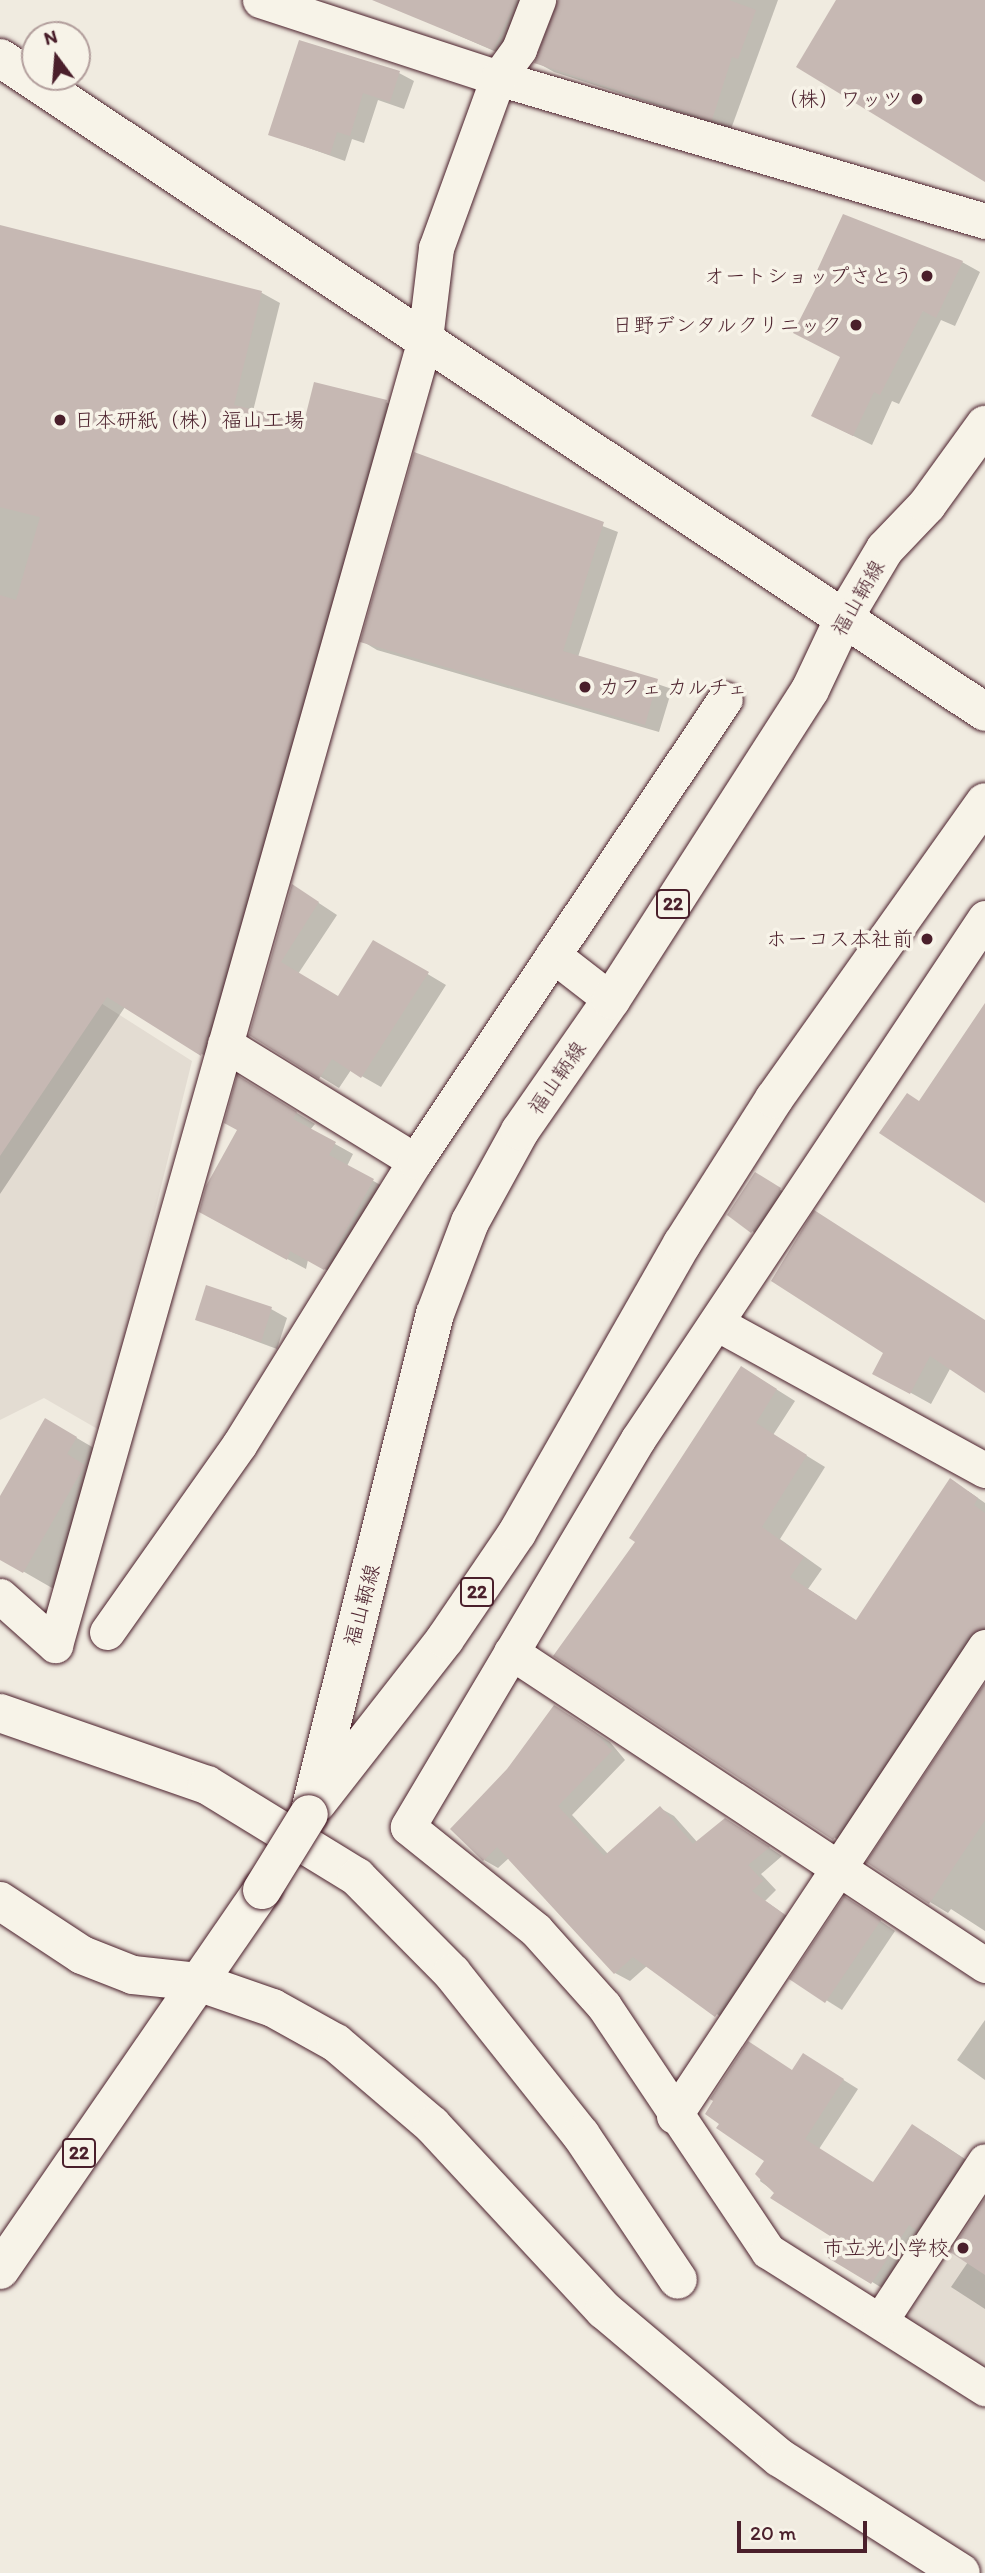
<!DOCTYPE html>
<meta charset="utf-8">
<style>
body{margin:0}
#map{position:relative;width:985px;height:2573px;overflow:hidden;background:#f0ebe0;font-family:Itim,"Klee One",sans-serif}
div>[style]{position:absolute}
[style*='--x']{left:calc(var(--x)*1px);top:calc(var(--y)*1px);width:calc(var(--w)*1px);rotate:calc(var(--a)*1deg)}
.built>*{inset:0;background:#e3dcd2}
.shadow>*{inset:0;background:#0003}
.building>*{inset:0;background:#c6b8b3}
.roads{filter:drop-shadow(0 0 2px #4a1f2b) drop-shadow(0 0 2px #4a1f2b)}
.street>*{height:35px;margin:-17.5px;padding:0 17.5px;transform-origin:17.5px;border-radius:17.5px;background:#f7f3e8}
.secondary>*{height:38px;margin:-19px;padding:0 19px;transform-origin:19px;border-radius:19px;background:#f7f3e8}
.primary>*{height:38px;margin:-19px;padding:0 19px;transform-origin:19px;border-radius:19px;background:#f7f3e8}
.bridges{filter:drop-shadow(0 0 2px #4a1f2b) drop-shadow(0 0 2px #4a1f2b)}
.primary-bridge>*{height:38px;margin:-19px;padding:0 19px;transform-origin:19px;border-radius:19px;background:#f7f3e8}
.dots>*{width:19px;height:19px;translate:-50% -50%;box-sizing:border-box;border:4px solid #f7f3e8;border-radius:50%}
span{translate:-50% -50%;white-space:nowrap;text-align:center;line-height:1.15;-webkit-text-stroke:7px #f7f3e8;paint-order:stroke}
.shield-label span{padding:2px 5px;background:#f7f3e8;border:2px solid;border-radius:5px;-webkit-text-stroke-width:0}
.shield-label{font-size:19px;color:#4a1f2b;font-weight:700}
.poi-label{font-size:21px;color:#4a1f2b}
.right{translate:-100% -50%;text-align:right}
.left{translate:0 -50%;text-align:left}
.street-label{font-size:21px;color:#4a1f2b}
.north{position:absolute;left:21px;top:21px;width:70px;height:70px;box-sizing:border-box;background:#f7f3e8;border:2px solid #b29e9c;border-radius:50%;rotate:344deg;font-size:19px;font-weight:700;line-height:28px;text-align:center;color:#4a1f2b}
.north::after{content:'';display:block;margin:auto;width:24px;height:32px;background:#4a1f2b;clip-path:polygon(50% 0,100% 100%,50% 72%,0 100%)}
.scale{position:absolute;left:737px;top:2521px;width:130px;height:32px;box-sizing:border-box;border:4px solid #4a1f2b;border-top:0;padding-left:9px;font-size:21px;line-height:24px;white-space:nowrap;color:#4a1f2b;-webkit-text-stroke:5px #f7f3e8;paint-order:stroke}
</style>
<div id="map">
<div class="built">
<i style="clip-path:polygon(0 939px,192px 1061px,101px 1431px,44px 1398px,0 1420px)"></i>
<i style="clip-path:polygon(985px 2182px,985px 2371px,896px 2315px)"></i>
</div>
<div class="shadow">
<i style="clip-path:polygon(427px 0,540px 0,512px 59px,419px 18px)"></i>
<i style="clip-path:polygon(558px 0,778px 0,731px 129px,554px 72px,536px 62px)"></i>
<i style="clip-path:polygon(399px 73px,414px 81px,404px 109px,378px 100px,364px 143px,352px 139px,345px 161px,270px 134px)"></i>
<i style="clip-path:polygon(0 227px,262px 293px,280px 303px,253px 411px,305px 424px,386px 402px,404px 412px,220px 1065px,125px 1007px,0 1194px)"></i>
<i style="clip-path:polygon(962px 262px,980px 272px,955px 326px,941px 320px,899px 404px,892px 401px,872px 445px,831px 425px)"></i>
<i style="clip-path:polygon(415px 454px,618px 532px,578px 657px,672px 689px,659px 732px,377px 650px,362px 641px)"></i>
<i style="clip-path:polygon(293px 886px,337px 915px,298px 974px,338px 998px,374px 942px,446px 985px,381px 1087px,351px 1070px,339px 1088px,251px 1034px)"></i>
<i style="clip-path:polygon(256px 1088px,315px 1124px,310px 1130px,353px 1154px,347px 1166px,391px 1191px,343px 1279px,308px 1260px,306px 1269px,219px 1222px,238px 1131px)"></i>
<i style="clip-path:polygon(763px 1178px,787px 1194px,759px 1236px,729px 1214px)"></i>
<i style="clip-path:polygon(271px 1309px,287px 1318px,277px 1349px,197px 1319px)"></i>
<i style="clip-path:polygon(985px 1321px,985px 1390px,951px 1367px,931px 1404px,875px 1373px)"></i>
<i style="clip-path:polygon(760px 1379px,795px 1401px,773px 1435px,825px 1467px,780px 1539px,822px 1569px,808px 1589px,858px 1622px,968px 1491px,985px 1503px,985px 1649px,852px 1849px,555px 1655px)"></i>
<i style="clip-path:polygon(46px 1420px,111px 1458px,101px 1476px,119px 1487px,59px 1592px,0 1558px,0 1499px)"></i>
<i style="clip-path:polygon(985px 1687px,985px 1931px,951px 1909px,948px 1913px,930px 1902px)"></i>
<i style="clip-path:polygon(569px 1715px,610px 1742px,625px 1760px,572px 1815px,608px 1854px,660px 1808px,674px 1816px,698px 1843px,740px 1828px,782px 1856px,761px 1874px,776px 1890px,765px 1901px,797px 1923px,731px 2024px,648px 1965px,630px 1981px,615px 1973px,509px 1858px,498px 1868px,484px 1860px)"></i>
<i style="clip-path:polygon(860px 1907px,895px 1931px,842px 2010px,791px 1978px)"></i>
<i style="clip-path:polygon(985px 2020px,985px 2080px,957px 2060px)"></i>
<i style="clip-path:polygon(818px 2064px,858px 2089px,819px 2149px,874px 2184px,927px 2134px,977px 2167px,887px 2291px,831px 2257px,841px 2241px,760px 2181px,793px 2072px)"></i>
<i style="clip-path:polygon(985px 2201px,985px 2309px,951px 2287px,968px 2262px)"></i>
</div>
<div class="building">
<i style="clip-path:polygon(372px 0,516px 0,493px 50px)"></i>
<i style="clip-path:polygon(558px 0,729px 0,756px 10px,738px 59px,732px 57px,712px 120px,534px 63px)"></i>
<i style="clip-path:polygon(836px 0,985px 0,985px 182px,796px 67px)"></i>
<i style="clip-path:polygon(299px 40px,400px 71px,390px 102px,363px 93px,350px 136px,337px 132px,330px 155px,268px 135px)"></i>
<i style="clip-path:polygon(843px 214px,963px 261px,936px 318px,923px 311px,880px 395px,874px 392px,853px 436px,811px 416px,840px 357px,793px 333px,821px 278px,815px 275px)"></i>
<i style="clip-path:polygon(0 225px,262px 291px,234px 405px,304px 422px,314px 382px,387px 400px,201px 1056px,107px 997px,0 1156px,0 595px,16px 600px,40px 517px,0 507px)"></i>
<i style="clip-path:polygon(414px 452px,604px 522px,563px 651px,658px 679px,645px 725px,360px 642px)"></i>
<i style="clip-path:polygon(292px 884px,319px 902px,281px 962px,338px 996px,373px 940px,429px 972px,361px 1078px,332px 1059px,319px 1079px,249px 1035px)"></i>
<i style="clip-path:polygon(985px 1003px,985px 1203px,879px 1133px,907px 1093px,919px 1101px)"></i>
<i style="clip-path:polygon(237px 1075px,297px 1112px,293px 1119px,336px 1142px,329px 1155px,374px 1179px,324px 1270px,290px 1251px,287px 1260px,199px 1212px,206px 1186px,237px 1130px,224px 1123px)"></i>
<i style="clip-path:polygon(755px 1172px,781px 1188px,751px 1233px,727px 1215px)"></i>
<i style="clip-path:polygon(814px 1210px,985px 1320px,985px 1393px,930px 1356px,910px 1394px,872px 1374px,883px 1353px,771px 1281px)"></i>
<i style="clip-path:polygon(206px 1285px,272px 1307px,261px 1342px,195px 1320px)"></i>
<i style="clip-path:polygon(741px 1366px,777px 1389px,756px 1423px,807px 1455px,762px 1527px,804px 1557px,790px 1577px,856px 1620px,950px 1478px,978px 1498px,974px 1505px,985px 1513px,985px 1627px,968px 1636px,833px 1840px,553px 1656px,635px 1542px,629px 1538px)"></i>
<i style="clip-path:polygon(45px 1418px,77px 1437px,67px 1454px,85px 1465px,23px 1573px,0 1560px,0 1496px)"></i>
<i style="clip-path:polygon(985px 1683px,985px 1820px,929px 1904px,866px 1862px)"></i>
<i style="clip-path:polygon(554px 1705px,595px 1732px,612px 1751px,558px 1806px,604px 1856px,660px 1806px,693px 1844px,725px 1818px,770px 1847px,748px 1865px,763px 1881px,752px 1891px,784px 1914px,715px 2017px,633px 1957px,614px 1974px,497px 1847px,483px 1861px,450px 1829px,507px 1769px)"></i>
<i style="clip-path:polygon(844px 1896px,881px 1920px,825px 2003px,789px 1979px)"></i>
<i style="clip-path:polygon(748px 2041px,792px 2070px,803px 2053px,844px 2079px,805px 2139px,873px 2182px,912px 2124px,963px 2158px,916px 2230px,909px 2225px,871px 2284px,828px 2258px,838px 2241px,770px 2198px,774px 2193px,755px 2174px,764px 2161px,716px 2128px,719px 2124px,705px 2114px,713px 2101px,710px 2099px)"></i>
<i style="clip-path:polygon(985px 2198px,985px 2275px,950px 2252px)"></i>
</div>
<div class="roads">
<div class="street">
<i style="--x:260;--y:0;--w:250;--a:18.1"></i>
<i style="--x:498;--y:78;--w:508;--a:16.36"></i>
<i style="--x:985;--y:918;--w:626;--a:123.66"></i>
<i style="--x:638;--y:1439;--w:451;--a:120.7"></i>
<i style="--x:408;--y:1827;--w:164;--a:38.8"></i>
<i style="--x:536;--y:1930;--w:102;--a:48.2"></i>
<i style="--x:604;--y:2006;--w:295;--a:56.2"></i>
<i style="--x:768;--y:2251;--w:257;--a:32.3"></i>
<i style="--x:553;--y:955;--w:73;--a:37.8"></i>
<i style="--x:225;--y:1044;--w:223;--a:31.6"></i>
<i style="--x:718;--y:1324;--w:304;--a:28.7"></i>
<i style="--x:0;--y:1596;--w:74;--a:41.7"></i>
<i style="--x:55;--y:1645;--w:1357;--a:-74.18"></i>
<i style="--x:425;--y:339;--w:92;--a:-83.1"></i>
<i style="--x:436;--y:248;--w:181;--a:-70"></i>
<i style="--x:498;--y:78;--w:36;--a:-54"></i>
<i style="--x:519;--y:49;--w:53;--a:-68.8"></i>
<i style="--x:107;--y:1632;--w:229;--a:-54.8"></i>
<i style="--x:239;--y:1445;--w:334;--a:-58.2"></i>
<i style="--x:415;--y:1161;--w:556;--a:-56.14"></i>
<i style="--x:511;--y:1652;--w:568;--a:33.44"></i>
<i style="--x:674;--y:2116;--w:563;--a:-56.45"></i>
<i style="--x:880;--y:2321;--w:191;--a:-56.7"></i>
</div>
<div class="secondary">
<i style="--x:0;--y:58;--w:1182;--a:33.58"></i>
<i style="--x:0;--y:1713;--w:219;--a:19.2"></i>
<i style="--x:207;--y:1785;--w:176;--a:31.5"></i>
<i style="--x:357;--y:1877;--w:135;--a:45.3"></i>
<i style="--x:452;--y:1973;--w:207;--a:51.5"></i>
<i style="--x:581;--y:2135;--w:174;--a:56.2"></i>
<i style="--x:0;--y:1901;--w:98;--a:33.4"></i>
<i style="--x:82;--y:1955;--w:55;--a:21.4"></i>
<i style="--x:133;--y:1975;--w:65;--a:6.1"></i>
<i style="--x:198;--y:1982;--w:79;--a:19.1"></i>
<i style="--x:273;--y:2008;--w:72;--a:29.1"></i>
<i style="--x:336;--y:2043;--w:126;--a:40.5"></i>
<i style="--x:432;--y:2125;--w:253;--a:47.1"></i>
<i style="--x:604;--y:2310;--w:230;--a:40.1"></i>
<i style="--x:780;--y:2458;--w:214;--a:32.4"></i>
</div>
<div class="primary">
<i style="--x:317;--y:1803;--w:208;--a:-52"></i>
<i style="--x:445;--y:1639;--w:128;--a:-55.8"></i>
<i style="--x:517;--y:1533;--w:333;--a:-60.3"></i>
<i style="--x:682;--y:1244;--w:172;--a:-57.6"></i>
<i style="--x:774;--y:1099;--w:364;--a:-54.6"></i>
<i style="--x:309;--y:1814;--w:516;--a:-75.86"></i>
<i style="--x:435;--y:1314;--w:98;--a:-69.2"></i>
<i style="--x:470;--y:1222;--w:104;--a:-61.2"></i>
<i style="--x:520;--y:1131;--w:160;--a:-55.2"></i>
<i style="--x:611;--y:1000;--w:368;--a:-57.3"></i>
<i style="--x:810;--y:690;--w:82;--a:-64.7"></i>
<i style="--x:845;--y:616;--w:78;--a:-59.2"></i>
<i style="--x:885;--y:549;--w:61;--a:-46.3"></i>
<i style="--x:927;--y:505;--w:99;--a:-54.1"></i>
<i style="--x:0;--y:2270;--w:462;--a:-55.4"></i>
</div>
</div>
<div class="bridges">
<div class="primary-bridge">
<i style="--x:262;--y:1890;--w:89;--a:-58.3"></i>
</div>
</div>
<div class="dots">
<i style="left:917px;top:99px;background:#4a1f2b"></i>
<i style="left:927px;top:276px;background:#4a1f2b"></i>
<i style="left:856px;top:325px;background:#4a1f2b"></i>
<i style="left:60px;top:420px;background:#4a1f2b"></i>
<i style="left:585px;top:687px;background:#4a1f2b"></i>
<i style="left:927px;top:939px;background:#4a1f2b"></i>
<i style="left:963px;top:2248px;background:#4a1f2b"></i>
</div>
<div class="shield-label">
<span style="left:673px;top:904px">22</span>
<span style="left:477px;top:1592px">22</span>
<span style="left:79px;top:2153px">22</span>
</div>
<div class="poi-label">
<span class="right" style="left:903px;top:99px">（株）ワッツ</span>
<span class="right" style="left:913px;top:276px">オートショップさとう</span>
<span class="right" style="left:842px;top:325px">日野デンタルクリニック</span>
<span class="left" style="left:74px;top:420px">日本研紙（株）福山工場</span>
<span class="left" style="left:599px;top:687px">カフェ カルチェ</span>
<span class="right" style="left:913px;top:939px">ホーコス本社前</span>
<span class="right" style="left:949px;top:2248px">市立光小学校</span>
</div>
<div class="street-label">
<span style="left:858px;top:598px;rotate:-60deg">福山鞆線</span>
<span style="left:557px;top:1078px;rotate:-55deg">福山鞆線</span>
<span style="left:362px;top:1605px;rotate:-75deg">福山鞆線</span>
</div>
<div class="north">N</div>
<div class="scale">20 m</div>
</div>
